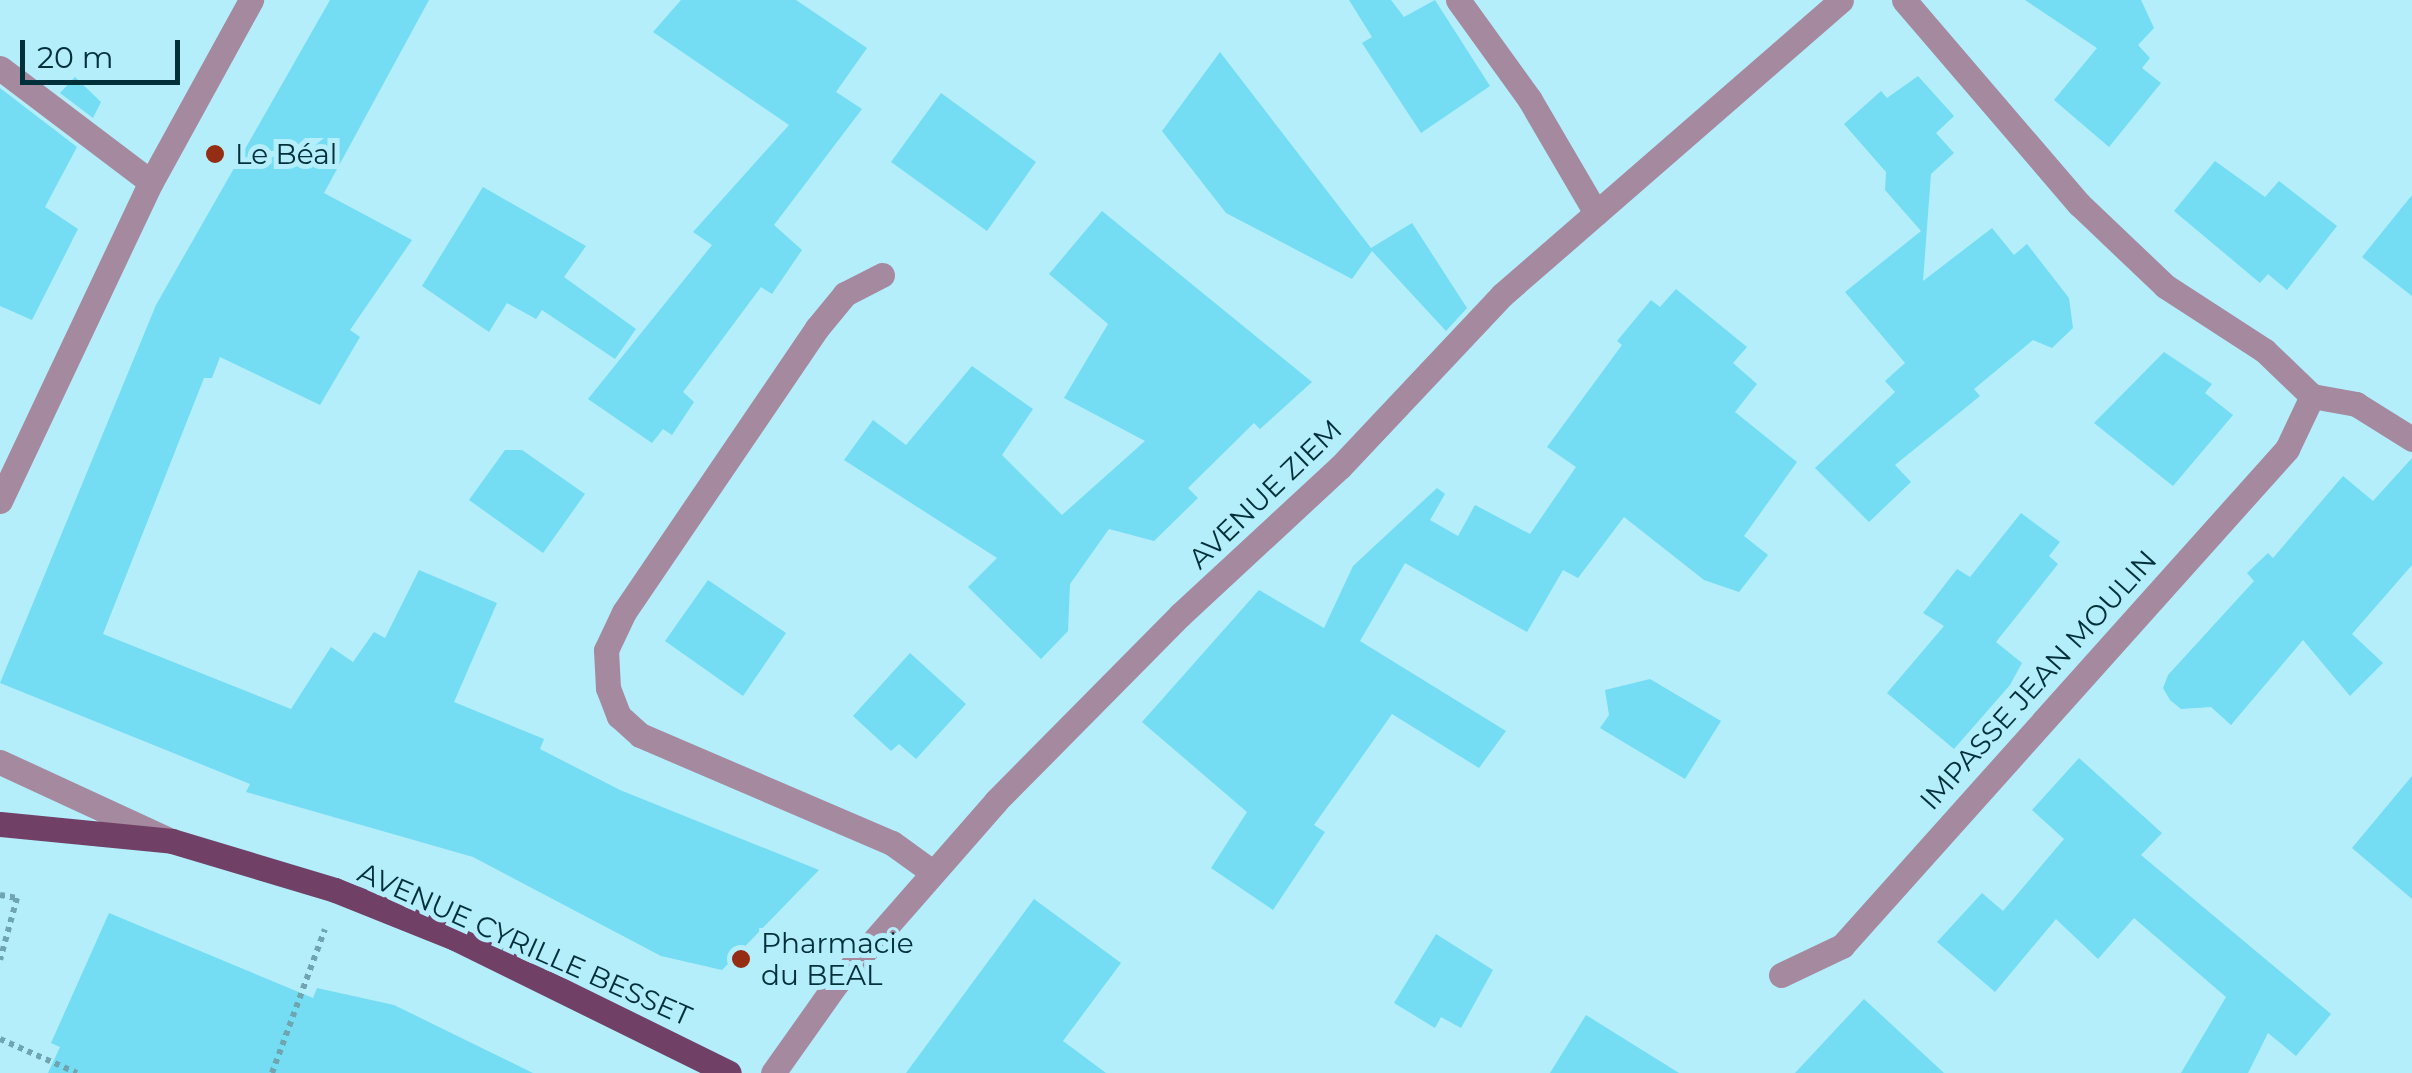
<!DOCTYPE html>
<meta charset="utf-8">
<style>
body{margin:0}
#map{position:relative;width:2412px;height:1073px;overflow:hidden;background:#b4eefb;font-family:Montserrat,sans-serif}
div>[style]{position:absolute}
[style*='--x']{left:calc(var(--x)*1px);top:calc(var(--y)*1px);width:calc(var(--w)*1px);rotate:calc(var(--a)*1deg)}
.building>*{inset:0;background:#74dcf3}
.path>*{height:6px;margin-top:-3px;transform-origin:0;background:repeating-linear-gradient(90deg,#6fa5b0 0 5px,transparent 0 10px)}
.minor>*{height:25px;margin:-12.5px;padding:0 12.5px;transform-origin:12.5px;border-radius:12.5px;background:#a5899f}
.major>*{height:25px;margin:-12.5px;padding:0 12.5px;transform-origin:12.5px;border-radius:12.5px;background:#704067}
.dots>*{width:28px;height:28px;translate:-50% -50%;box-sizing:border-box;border:5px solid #b4eefb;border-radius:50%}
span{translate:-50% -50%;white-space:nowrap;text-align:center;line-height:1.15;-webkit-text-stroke:10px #b4eefb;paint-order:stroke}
.poi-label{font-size:28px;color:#003039}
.left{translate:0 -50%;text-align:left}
.street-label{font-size:28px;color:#003039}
.scale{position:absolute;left:20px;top:40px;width:160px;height:45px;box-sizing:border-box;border:5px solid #003039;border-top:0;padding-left:12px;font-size:30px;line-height:35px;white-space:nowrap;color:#003039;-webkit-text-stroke:8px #b4eefb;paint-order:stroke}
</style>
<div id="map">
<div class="building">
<i style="clip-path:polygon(330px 0,429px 0,324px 193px,412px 240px,350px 330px,360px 337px,320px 405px,220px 357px,212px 378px,204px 378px,103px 634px,291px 709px,331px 647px,353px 662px,374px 632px,385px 638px,419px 570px,497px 603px,454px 702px,544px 739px,540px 749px,620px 790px,819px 870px,722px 970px,661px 956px,473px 857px,246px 792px,250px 784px,0 683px,156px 305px)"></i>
<i style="clip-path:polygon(681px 0,796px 0,867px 48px,836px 92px,862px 109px,774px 225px,802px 250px,772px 294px,761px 287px,683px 392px,694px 402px,672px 435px,663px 429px,652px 443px,588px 399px,712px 245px,693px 232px,789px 125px,653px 32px)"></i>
<i style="clip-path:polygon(1349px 0,1391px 0,1404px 17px,1435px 0,1490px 86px,1421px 133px,1362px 43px,1372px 37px)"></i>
<i style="clip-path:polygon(2025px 0,2141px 0,2154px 28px,2138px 45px,2150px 58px,2142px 68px,2161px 83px,2109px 147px,2054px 100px,2097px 48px)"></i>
<i style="clip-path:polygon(1220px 52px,1371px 248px,1412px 223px,1467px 308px,1446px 331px,1372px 251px,1352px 279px,1226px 213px,1162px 131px)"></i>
<i style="clip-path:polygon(1918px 76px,1954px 116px,1936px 133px,1954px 153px,1931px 174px,1923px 281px,1992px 228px,2014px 255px,2027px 244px,2069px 298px,2073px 328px,2052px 348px,2033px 340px,1974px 389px,1980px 396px,1895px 465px,1911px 482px,1869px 522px,1815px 468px,1895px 392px,1885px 381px,1905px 363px,1845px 292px,1921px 231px,1885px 190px,1886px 172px,1844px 124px,1881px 91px,1887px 98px)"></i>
<i style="clip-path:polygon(75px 77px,101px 102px,93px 118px,60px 93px)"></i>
<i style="clip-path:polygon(0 88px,77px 147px,45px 207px,78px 229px,32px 320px,0 306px)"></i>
<i style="clip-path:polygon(941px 93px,1036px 162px,987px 231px,891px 162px)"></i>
<i style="clip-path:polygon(2215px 161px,2265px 197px,2279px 181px,2337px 226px,2287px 290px,2268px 274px,2260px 283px,2174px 211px)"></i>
<i style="clip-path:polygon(483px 187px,586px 246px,564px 277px,636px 329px,615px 359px,542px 310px,536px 319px,507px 303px,489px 332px,422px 286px)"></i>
<i style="clip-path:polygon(2412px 195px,2412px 296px,2362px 257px)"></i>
<i style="clip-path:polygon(1102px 211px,1312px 382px,1260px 429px,1254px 423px,1188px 488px,1198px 498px,1154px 541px,1109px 529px,1070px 584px,1068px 631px,1041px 659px,968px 587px,997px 558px,844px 460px,873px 420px,906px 445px,972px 366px,1033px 409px,1002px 455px,1062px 515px,1145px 441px,1064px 398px,1108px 324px,1049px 274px)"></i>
<i style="clip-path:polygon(1676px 289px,1747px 347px,1733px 363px,1757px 384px,1735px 412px,1797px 462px,1744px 536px,1768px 555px,1739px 592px,1704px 580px,1624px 517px,1578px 578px,1563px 570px,1527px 632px,1405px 563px,1360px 641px,1506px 731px,1479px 768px,1392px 714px,1314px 825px,1325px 832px,1273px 910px,1211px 868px,1247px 812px,1142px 722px,1259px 590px,1324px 628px,1353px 566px,1437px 488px,1445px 494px,1430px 520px,1458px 536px,1475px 505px,1530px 534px,1576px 467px,1547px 447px,1622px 345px,1617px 341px,1651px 300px,1660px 307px)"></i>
<i style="clip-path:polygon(2164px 352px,2212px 384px,2205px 393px,2233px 415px,2173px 486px,2094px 423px)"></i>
<i style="clip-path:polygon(505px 450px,522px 450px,585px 494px,543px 553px,469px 500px)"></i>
<i style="clip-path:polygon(2412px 458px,2412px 565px,2352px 634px,2383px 663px,2350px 696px,2303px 640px,2231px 725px,2211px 707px,2181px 709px,2170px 700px,2163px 688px,2168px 675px,2254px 581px,2247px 573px,2268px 553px,2273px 558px,2343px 476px,2373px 501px)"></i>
<i style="clip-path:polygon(2021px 513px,2060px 542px,2049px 556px,2058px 564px,1996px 642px,2022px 663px,2010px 685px,1954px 749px,1887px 693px,1944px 626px,1923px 613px,1957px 569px,1970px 577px)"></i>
<i style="clip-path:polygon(708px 580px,786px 633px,743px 696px,665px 641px)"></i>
<i style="clip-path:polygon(910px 653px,966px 704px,916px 759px,899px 744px,891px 751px,853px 716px)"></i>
<i style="clip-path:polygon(1650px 679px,1721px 721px,1685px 779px,1600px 728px,1609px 715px,1605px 690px)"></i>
<i style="clip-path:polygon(2079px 758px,2162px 833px,2141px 855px,2331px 1014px,2296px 1056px,2268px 1033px,2248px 1073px,2181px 1073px,2226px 997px,2134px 918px,2098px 959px,2056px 919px,1995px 992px,1937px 942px,1982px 893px,2003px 911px,2064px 839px,2032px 810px)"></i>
<i style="clip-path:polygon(2412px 776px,2412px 899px,2352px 848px)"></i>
<i style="clip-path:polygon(1034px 899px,1121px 963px,1063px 1041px,1106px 1073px,906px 1073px)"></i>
<i style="clip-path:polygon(109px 913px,313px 998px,317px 988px,394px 1005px,533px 1073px,48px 1073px,60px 1047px,51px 1043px)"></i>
<i style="clip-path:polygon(1436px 934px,1493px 970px,1461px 1028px,1441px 1017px,1435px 1028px,1394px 1003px)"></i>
<i style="clip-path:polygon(1864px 999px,1944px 1073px,1795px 1073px)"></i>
<i style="clip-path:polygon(1586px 1015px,1679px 1073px,1550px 1073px)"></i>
</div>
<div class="path">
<i style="--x:0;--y:895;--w:17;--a:10"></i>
<i style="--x:17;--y:898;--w:64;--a:105.3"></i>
<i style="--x:0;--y:1039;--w:84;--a:23.8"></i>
<i style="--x:272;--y:1073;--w:153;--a:-69.8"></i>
</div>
<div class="minor">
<i style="--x:1458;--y:0;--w:123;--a:54.2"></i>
<i style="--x:1530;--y:100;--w:131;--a:59.7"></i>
<i style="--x:1904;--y:0;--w:269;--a:49.4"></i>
<i style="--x:2079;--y:204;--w:119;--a:43.6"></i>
<i style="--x:2165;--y:286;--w:119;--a:33"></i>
<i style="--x:2265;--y:351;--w:65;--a:43.8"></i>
<i style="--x:2312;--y:396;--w:45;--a:10.3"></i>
<i style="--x:2356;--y:404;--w:66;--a:32"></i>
<i style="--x:0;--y:68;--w:189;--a:37.1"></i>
<i style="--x:882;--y:275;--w:42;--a:152.8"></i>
<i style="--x:845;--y:294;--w:44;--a:129.5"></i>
<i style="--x:817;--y:328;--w:343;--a:124.2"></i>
<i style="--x:624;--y:612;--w:42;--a:115.3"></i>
<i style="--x:606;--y:650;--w:38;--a:87"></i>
<i style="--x:608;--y:688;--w:30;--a:69"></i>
<i style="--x:619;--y:716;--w:28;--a:42"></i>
<i style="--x:640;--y:735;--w:274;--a:23.2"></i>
<i style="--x:892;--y:843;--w:49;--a:35.9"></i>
<i style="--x:0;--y:501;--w:353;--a:-64.7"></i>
<i style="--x:151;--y:182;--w:208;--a:-61.2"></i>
<i style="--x:0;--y:762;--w:184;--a:24.8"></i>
<i style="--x:1781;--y:975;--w:68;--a:-25.4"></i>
<i style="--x:1842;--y:946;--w:667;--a:-48.16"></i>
<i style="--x:2287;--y:449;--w:59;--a:-64.7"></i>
<i style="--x:773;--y:1073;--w:109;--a:-54.7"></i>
<i style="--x:836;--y:984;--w:243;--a:-48.8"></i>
<i style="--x:996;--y:801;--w:262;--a:-45.3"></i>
<i style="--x:1180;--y:615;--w:218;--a:-42.8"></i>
<i style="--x:1340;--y:467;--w:236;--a:-46.7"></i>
<i style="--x:1502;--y:295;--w:449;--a:-41"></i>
</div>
<div class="major">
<i style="--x:0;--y:824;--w:173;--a:5.6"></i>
<i style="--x:172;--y:841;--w:170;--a:16.7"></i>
<i style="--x:335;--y:890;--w:129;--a:21.8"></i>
<i style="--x:455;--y:938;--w:305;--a:26.2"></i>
</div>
<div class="dots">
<i style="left:215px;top:154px;background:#952c14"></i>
<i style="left:741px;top:959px;background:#952c14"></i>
</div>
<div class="poi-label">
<span class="left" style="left:235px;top:154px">Le Béal</span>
<span class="left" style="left:761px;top:959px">Pharmacie<br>du BEAL</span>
</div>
<div class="street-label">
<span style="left:1265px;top:494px;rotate:-44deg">AVENUE ZIEM</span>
<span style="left:2038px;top:680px;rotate:-48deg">IMPASSE JEAN MOULIN</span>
<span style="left:525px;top:944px;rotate:24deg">AVENUE CYRILLE BESSET</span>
</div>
<div class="scale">20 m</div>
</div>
